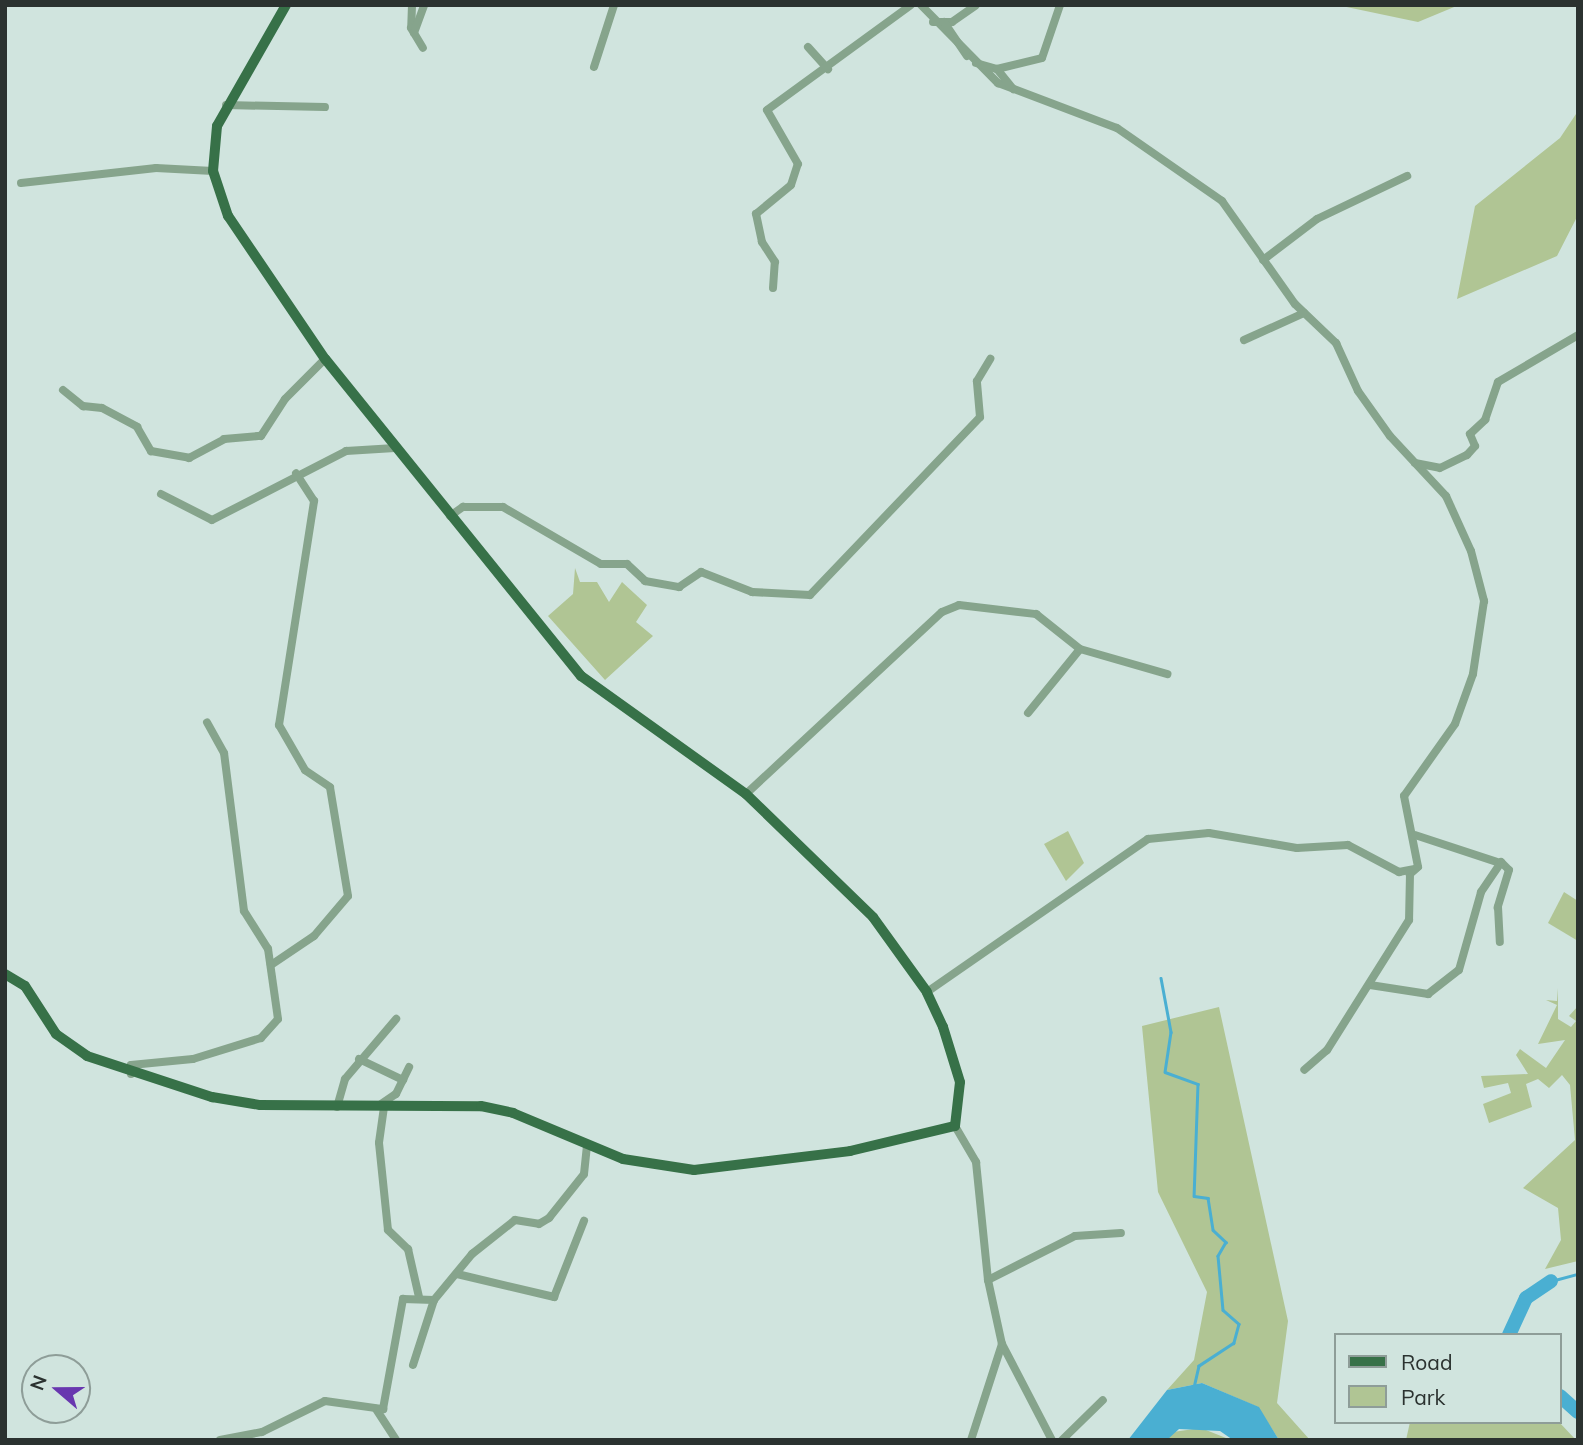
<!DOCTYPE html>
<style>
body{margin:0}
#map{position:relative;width:1583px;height:1445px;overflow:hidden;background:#d0e4de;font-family:Mulish,sans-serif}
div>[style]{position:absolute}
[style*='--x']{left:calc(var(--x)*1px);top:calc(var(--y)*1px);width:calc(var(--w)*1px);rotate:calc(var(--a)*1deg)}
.green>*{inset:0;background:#b0c594}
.water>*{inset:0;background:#4aafd2}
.stream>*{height:2.5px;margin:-1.25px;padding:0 1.25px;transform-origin:1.25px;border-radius:1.25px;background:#4aafd2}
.river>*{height:14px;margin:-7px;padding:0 7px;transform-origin:7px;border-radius:7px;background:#4aafd2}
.minor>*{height:8px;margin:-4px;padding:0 4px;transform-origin:4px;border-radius:4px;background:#86a48c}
.major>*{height:10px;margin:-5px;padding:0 5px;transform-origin:5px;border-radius:5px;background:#377148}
span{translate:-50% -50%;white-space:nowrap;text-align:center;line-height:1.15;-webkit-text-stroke:7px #d0e4de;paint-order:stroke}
.frame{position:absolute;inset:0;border:7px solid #2b3230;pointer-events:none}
.legend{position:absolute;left:1334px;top:1333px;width:228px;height:91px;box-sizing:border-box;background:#d0e4de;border:2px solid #8e9d98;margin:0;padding:9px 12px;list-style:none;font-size:21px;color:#2b3230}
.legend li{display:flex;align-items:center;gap:14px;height:35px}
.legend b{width:35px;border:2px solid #8e9d98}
.north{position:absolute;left:21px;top:1354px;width:70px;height:70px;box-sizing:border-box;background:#d0e4de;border:2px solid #8e9d98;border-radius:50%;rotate:290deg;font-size:19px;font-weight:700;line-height:28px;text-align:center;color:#2b3230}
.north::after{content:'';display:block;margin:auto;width:24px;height:32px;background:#6837af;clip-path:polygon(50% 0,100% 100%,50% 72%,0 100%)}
</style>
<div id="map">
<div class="green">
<i style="clip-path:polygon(1337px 5px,1459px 5px,1418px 22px)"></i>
<i style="clip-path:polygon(1578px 111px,1578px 215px,1557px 256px,1457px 299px,1475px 206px,1560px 138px)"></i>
<i style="clip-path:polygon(575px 568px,580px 582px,597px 582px,609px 602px,622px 582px,647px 605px,636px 622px,653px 636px,605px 680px,548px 616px,573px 594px)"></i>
<i style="clip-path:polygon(1068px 831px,1084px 863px,1066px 881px,1044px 844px)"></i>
<i style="clip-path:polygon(1564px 892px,1578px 901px,1578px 941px,1548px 923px)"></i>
<i style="clip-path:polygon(1558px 988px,1558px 1019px,1571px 1027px,1576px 1021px,1569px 1016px,1578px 1006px,1578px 1261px,1545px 1269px,1561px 1240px,1558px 1208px,1523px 1188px,1575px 1140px,1570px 1085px,1562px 1075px,1549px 1088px,1538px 1079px,1526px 1084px,1532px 1107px,1489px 1123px,1483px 1104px,1511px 1093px,1508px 1083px,1484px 1088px,1481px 1076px,1528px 1074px,1516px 1055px,1520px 1049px,1546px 1068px,1565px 1040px,1538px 1044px,1557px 1005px,1546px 1000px,1557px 1001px)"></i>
<i style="clip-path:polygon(1219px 1007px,1288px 1321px,1277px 1403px,1310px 1440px,1279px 1440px,1258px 1407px,1202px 1383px,1167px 1390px,1194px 1360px,1207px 1292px,1158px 1192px,1142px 1026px)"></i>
<i style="clip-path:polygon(1410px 1422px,1559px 1422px,1576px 1440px,1406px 1440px)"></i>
<i style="clip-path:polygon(1201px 1428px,1231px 1440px,1166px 1440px,1173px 1432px)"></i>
</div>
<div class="water">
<i style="clip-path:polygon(1202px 1383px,1259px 1407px,1279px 1440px,1233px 1440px,1220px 1431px,1179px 1429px,1167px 1440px,1128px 1440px,1167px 1390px)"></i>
</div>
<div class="stream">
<i style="--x:1161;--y:978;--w:55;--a:79.5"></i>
<i style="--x:1171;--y:1032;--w:40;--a:98.5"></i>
<i style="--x:1165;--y:1072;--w:35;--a:20"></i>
<i style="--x:1198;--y:1084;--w:112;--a:92"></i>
<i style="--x:1194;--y:1196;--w:14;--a:8"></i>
<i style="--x:1208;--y:1198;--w:32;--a:81"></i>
<i style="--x:1213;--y:1230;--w:18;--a:43"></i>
<i style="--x:1226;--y:1242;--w:16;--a:120"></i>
<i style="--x:1218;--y:1256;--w:54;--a:84.7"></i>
<i style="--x:1223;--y:1310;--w:21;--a:41"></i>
<i style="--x:1239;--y:1324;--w:20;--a:105"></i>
<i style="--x:1234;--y:1343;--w:42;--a:146.7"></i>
<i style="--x:1199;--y:1366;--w:22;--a:103"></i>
<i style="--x:1551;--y:1281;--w:28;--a:-15"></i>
</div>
<div class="river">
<i style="--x:1509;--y:1335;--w:41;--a:-65.3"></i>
<i style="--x:1526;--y:1298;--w:30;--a:-34"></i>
<i style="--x:1560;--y:1396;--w:24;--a:42"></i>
</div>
<div class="minor">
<i style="--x:412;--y:5;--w:23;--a:92"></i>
<i style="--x:411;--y:28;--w:23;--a:59"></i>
<i style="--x:921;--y:5;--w:110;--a:45.4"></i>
<i style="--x:998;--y:83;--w:127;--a:20.7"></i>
<i style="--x:1117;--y:128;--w:128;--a:34.8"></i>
<i style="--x:1222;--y:201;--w:126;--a:54.7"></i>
<i style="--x:1295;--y:304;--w:57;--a:43.6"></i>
<i style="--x:1336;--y:343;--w:53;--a:65.4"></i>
<i style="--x:1358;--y:391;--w:55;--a:54.6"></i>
<i style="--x:1390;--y:436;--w:82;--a:47"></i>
<i style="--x:1446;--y:496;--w:60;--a:65.6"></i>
<i style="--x:1471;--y:551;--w:52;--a:75.4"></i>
<i style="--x:1484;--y:601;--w:74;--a:98.6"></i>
<i style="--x:1473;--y:674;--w:53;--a:109.8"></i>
<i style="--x:1455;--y:724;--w:88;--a:125.3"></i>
<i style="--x:1404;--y:796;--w:72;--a:78.8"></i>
<i style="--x:1418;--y:867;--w:11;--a:139"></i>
<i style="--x:1410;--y:874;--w:46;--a:91.2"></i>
<i style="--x:1409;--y:920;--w:154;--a:122.2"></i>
<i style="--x:1327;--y:1050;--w:30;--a:139"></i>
<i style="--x:933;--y:22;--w:19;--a:0"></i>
<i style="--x:952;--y:22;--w:29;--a:-35"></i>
<i style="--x:944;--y:22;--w:41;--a:55.9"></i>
<i style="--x:414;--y:33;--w:30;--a:-70"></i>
<i style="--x:808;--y:47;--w:30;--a:48"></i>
<i style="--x:976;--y:63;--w:22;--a:16"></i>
<i style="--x:997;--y:69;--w:26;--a:51"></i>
<i style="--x:594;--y:67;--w:65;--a:-72.1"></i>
<i style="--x:997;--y:69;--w:46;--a:-13.7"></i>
<i style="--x:1042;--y:58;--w:56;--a:-71.2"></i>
<i style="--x:226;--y:105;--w:99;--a:1.2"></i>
<i style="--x:21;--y:183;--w:136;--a:-6.3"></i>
<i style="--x:156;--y:168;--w:57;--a:3"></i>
<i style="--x:1263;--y:260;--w:68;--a:-37.2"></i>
<i style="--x:1317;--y:219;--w:100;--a:-25.5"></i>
<i style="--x:773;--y:288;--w:26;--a:-86"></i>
<i style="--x:775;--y:262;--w:24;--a:-123"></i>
<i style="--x:762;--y:242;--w:29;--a:-102"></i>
<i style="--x:756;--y:214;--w:45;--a:-39.6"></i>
<i style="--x:791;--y:185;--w:22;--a:-72"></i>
<i style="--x:798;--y:164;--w:62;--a:-119.9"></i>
<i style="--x:767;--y:110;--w:178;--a:-36.1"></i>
<i style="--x:1244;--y:340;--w:66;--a:-24.2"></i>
<i style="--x:63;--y:390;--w:26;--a:39"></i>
<i style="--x:83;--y:406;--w:19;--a:6"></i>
<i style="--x:102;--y:408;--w:40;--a:28"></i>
<i style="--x:137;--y:427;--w:28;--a:60"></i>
<i style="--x:151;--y:451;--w:39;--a:10"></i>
<i style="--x:189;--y:458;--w:40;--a:-28"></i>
<i style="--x:224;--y:439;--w:37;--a:-5"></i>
<i style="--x:261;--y:436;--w:44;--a:-57"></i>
<i style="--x:285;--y:399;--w:57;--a:-45"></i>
<i style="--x:1415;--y:463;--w:25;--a:11"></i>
<i style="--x:1440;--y:468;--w:30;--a:-26"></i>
<i style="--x:1467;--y:455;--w:12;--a:-48"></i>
<i style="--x:1475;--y:446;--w:13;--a:-113"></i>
<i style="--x:1470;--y:434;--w:21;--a:-43"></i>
<i style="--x:1485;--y:420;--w:40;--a:-71.1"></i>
<i style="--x:1498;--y:382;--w:93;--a:-30.4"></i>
<i style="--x:161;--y:494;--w:57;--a:27"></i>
<i style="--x:212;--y:520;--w:151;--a:-27.2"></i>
<i style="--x:346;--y:451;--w:49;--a:-3.5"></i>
<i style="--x:450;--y:516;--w:16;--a:-35"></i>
<i style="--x:463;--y:507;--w:40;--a:0"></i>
<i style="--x:503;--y:507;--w:113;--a:30.2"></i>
<i style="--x:601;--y:564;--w:26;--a:0"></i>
<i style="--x:627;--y:564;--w:25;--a:43"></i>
<i style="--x:645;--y:581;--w:35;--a:10"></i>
<i style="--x:679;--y:587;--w:27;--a:-34"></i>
<i style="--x:701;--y:572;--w:55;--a:21.4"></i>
<i style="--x:752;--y:592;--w:58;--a:3"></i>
<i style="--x:810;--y:595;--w:246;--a:-46.3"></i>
<i style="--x:980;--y:417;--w:36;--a:-95"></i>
<i style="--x:977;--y:381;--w:26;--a:-59"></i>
<i style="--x:1028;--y:713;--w:82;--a:-50.9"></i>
<i style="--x:746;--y:794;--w:267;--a:-42.9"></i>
<i style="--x:942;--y:612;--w:18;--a:-22"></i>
<i style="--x:959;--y:605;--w:78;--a:6.7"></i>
<i style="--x:1036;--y:614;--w:56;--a:38.5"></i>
<i style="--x:1080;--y:649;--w:91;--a:16"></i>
<i style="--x:1415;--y:835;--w:86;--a:18.2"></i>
<i style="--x:271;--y:965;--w:52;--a:-34"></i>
<i style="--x:314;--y:936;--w:52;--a:-49.6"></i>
<i style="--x:348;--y:896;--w:110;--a:-99.4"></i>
<i style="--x:330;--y:787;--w:30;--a:-146"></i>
<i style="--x:305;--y:770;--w:52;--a:-120"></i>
<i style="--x:279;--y:725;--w:227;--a:-81.1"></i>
<i style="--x:314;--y:501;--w:33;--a:-123"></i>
<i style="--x:1370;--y:985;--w:59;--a:8.8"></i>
<i style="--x:1428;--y:994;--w:39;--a:-38"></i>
<i style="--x:1459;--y:970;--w:81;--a:-74.2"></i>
<i style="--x:1481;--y:892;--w:36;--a:-56"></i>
<i style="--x:1501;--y:862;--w:11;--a:45"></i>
<i style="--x:1509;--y:870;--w:39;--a:107"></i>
<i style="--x:1498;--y:907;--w:35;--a:87"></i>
<i style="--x:927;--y:992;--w:269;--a:-34.7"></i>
<i style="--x:1148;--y:839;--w:61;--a:-5.6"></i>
<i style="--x:1209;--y:833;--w:89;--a:9.7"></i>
<i style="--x:1297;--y:848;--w:51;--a:-3.4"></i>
<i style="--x:1348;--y:845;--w:58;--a:27.9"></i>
<i style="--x:1399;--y:872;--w:16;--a:-11"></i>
<i style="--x:359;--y:1059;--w:49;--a:25.5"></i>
<i style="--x:131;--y:1074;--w:9;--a:-90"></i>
<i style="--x:131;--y:1065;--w:62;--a:-5.5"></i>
<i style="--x:193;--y:1059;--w:71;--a:-17.2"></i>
<i style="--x:261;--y:1038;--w:25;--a:-48"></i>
<i style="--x:278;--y:1019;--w:71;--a:-98.1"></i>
<i style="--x:268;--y:949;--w:45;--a:-122.3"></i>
<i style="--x:244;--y:911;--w:159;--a:-97.2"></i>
<i style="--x:224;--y:753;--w:35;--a:-119"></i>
<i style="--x:381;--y:1104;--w:18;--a:-34"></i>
<i style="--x:396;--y:1094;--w:30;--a:-64"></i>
<i style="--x:337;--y:1107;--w:29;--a:-74"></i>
<i style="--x:345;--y:1079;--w:79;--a:-49.6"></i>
<i style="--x:384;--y:1107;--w:36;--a:98"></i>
<i style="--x:379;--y:1143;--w:87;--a:84.1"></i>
<i style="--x:388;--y:1230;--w:28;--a:44"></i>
<i style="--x:408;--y:1249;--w:49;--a:77.1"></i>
<i style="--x:955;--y:1126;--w:42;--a:59.7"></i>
<i style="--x:976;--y:1162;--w:119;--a:84.2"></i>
<i style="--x:988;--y:1280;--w:66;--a:77.7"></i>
<i style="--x:1002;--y:1344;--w:101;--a:107.9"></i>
<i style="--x:457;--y:1274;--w:100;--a:13.3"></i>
<i style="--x:554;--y:1297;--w:82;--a:-68.5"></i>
<i style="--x:988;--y:1280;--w:97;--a:-26.8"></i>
<i style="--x:1075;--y:1236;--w:46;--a:-3.7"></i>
<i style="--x:1002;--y:1344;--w:108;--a:62.5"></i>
<i style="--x:413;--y:1365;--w:68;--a:-72.1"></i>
<i style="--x:376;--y:1409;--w:37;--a:57"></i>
<i style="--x:220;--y:1440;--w:43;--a:-10.8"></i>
<i style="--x:262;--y:1432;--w:70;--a:-26.2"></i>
<i style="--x:325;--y:1401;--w:59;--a:7.9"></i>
<i style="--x:383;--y:1409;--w:112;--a:-79.7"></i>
<i style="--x:403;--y:1299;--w:31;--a:2"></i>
<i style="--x:434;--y:1300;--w:60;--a:-50.4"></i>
<i style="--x:472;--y:1254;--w:55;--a:-38.3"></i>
<i style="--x:515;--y:1220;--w:24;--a:9"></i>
<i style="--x:539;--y:1224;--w:12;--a:-31"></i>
<i style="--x:549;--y:1218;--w:56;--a:-51.5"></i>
<i style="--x:584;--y:1174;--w:30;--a:-84"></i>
<i style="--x:1062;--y:1440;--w:57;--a:-44.3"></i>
</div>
<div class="major">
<i style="--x:5;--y:974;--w:23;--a:31"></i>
<i style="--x:25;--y:986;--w:57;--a:57.1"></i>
<i style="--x:56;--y:1034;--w:38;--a:35"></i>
<i style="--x:87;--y:1056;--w:132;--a:18.2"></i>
<i style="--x:212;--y:1097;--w:49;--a:9.5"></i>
<i style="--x:260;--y:1105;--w:221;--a:0.3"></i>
<i style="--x:481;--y:1106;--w:33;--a:12"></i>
<i style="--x:513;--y:1113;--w:119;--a:22.7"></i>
<i style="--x:623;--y:1159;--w:72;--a:8.8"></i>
<i style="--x:694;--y:1170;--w:157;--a:-6.9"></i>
<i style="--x:850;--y:1151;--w:108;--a:-13.4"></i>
<i style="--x:955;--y:1126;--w:44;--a:-83.5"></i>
<i style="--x:960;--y:1082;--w:58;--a:-107.2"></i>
<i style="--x:943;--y:1027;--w:38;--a:-115"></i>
<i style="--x:927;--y:992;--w:92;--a:-125.8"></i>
<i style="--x:873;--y:917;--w:177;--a:-135.9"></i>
<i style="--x:746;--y:794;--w:203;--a:-144.4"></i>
<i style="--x:581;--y:676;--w:407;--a:-128.9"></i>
<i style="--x:325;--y:359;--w:173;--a:-124.1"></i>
<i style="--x:228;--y:216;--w:47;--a:-108.4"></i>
<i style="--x:213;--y:171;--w:45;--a:-84.9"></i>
<i style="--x:217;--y:126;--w:139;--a:-60.3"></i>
</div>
<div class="frame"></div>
<ul class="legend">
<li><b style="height:9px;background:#377148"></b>Road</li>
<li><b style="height:19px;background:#b0c594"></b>Park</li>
</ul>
<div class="north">N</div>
</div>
